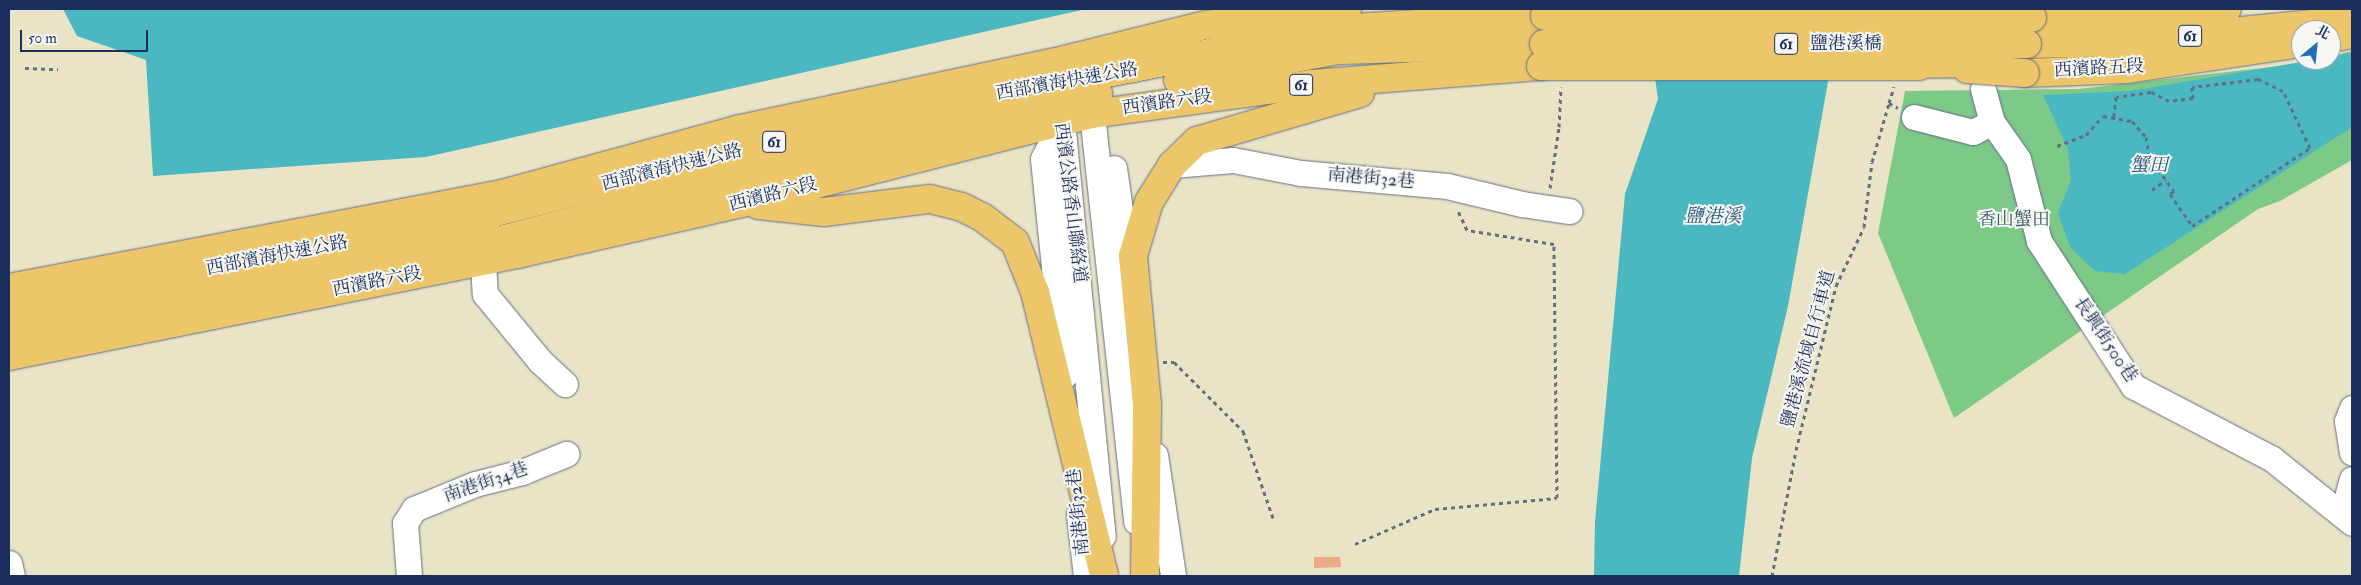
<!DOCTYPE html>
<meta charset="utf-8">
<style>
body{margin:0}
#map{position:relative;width:2361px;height:585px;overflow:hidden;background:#eae4c7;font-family:"IM FELL Double Pica","Noto Serif TC",serif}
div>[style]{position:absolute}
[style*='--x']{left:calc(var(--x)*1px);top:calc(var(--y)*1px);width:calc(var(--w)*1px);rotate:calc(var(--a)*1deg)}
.green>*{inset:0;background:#7cc988}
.water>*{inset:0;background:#49b8c0}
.building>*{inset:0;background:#ebab85}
.path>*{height:3px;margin-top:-1.5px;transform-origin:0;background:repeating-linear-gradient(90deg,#636e83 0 4px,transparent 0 8px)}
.roads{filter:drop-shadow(0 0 1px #636e83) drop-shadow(0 0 1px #636e83)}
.minor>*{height:25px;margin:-12.5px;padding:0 12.5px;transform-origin:12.5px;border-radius:12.5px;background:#fff}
.major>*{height:28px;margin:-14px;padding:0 14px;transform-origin:14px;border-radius:14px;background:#ecc669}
.highway>*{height:28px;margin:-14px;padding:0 14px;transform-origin:14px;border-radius:14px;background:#ecc669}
.bridges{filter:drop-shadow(0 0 1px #636e83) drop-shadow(0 0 1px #636e83)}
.major-bridge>*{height:28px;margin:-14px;padding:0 14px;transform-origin:14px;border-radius:14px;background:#ecc669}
.highway-bridge>*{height:28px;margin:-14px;padding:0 14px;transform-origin:14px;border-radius:14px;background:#ecc669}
span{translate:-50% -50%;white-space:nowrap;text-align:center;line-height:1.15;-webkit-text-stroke:4px #f6f6f2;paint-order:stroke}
.shield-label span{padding:1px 4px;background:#f6f6f2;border:1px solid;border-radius:4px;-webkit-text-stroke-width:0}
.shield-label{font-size:16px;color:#1b2f5e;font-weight:700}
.street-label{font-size:18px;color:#1b2f5e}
.park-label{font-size:18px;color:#385d6b}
.water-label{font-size:19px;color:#29587b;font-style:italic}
.frame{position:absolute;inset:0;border:10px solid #1b2f5e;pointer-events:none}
.north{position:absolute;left:2291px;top:20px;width:50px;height:50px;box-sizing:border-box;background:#f6f6f2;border:1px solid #9ea6b7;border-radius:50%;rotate:28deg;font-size:14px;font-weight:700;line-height:20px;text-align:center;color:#1b2f5e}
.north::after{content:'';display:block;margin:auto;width:18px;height:22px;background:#1f6fb2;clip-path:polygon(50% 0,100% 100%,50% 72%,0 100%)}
.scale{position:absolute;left:20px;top:30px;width:128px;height:22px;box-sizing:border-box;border:2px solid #1b2f5e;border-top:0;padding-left:6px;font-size:15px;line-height:18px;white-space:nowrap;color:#1b2f5e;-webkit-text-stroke:4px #f6f6f2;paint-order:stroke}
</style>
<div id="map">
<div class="green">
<i style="clip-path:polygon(2352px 51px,2352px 160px,2280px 201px,2258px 209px,1954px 418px,1878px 233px,1905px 91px,2079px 89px,2331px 60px,2331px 56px)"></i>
</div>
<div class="water">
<i style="clip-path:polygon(63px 9px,1086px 9px,426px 157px,153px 176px,146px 60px,77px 36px)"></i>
<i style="clip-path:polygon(1645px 9px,1841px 9px,1788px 306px,1752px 458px,1739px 576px,1594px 576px,1595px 522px,1625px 194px,1658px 99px)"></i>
<i style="clip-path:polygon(2352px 53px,2352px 127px,2125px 274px,2095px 271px,2070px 247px,2058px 213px,2071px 180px,2068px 149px,2043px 95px,2130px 91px,2313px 60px,2331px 60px,2331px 57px)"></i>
</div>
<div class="building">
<i style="clip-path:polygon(1314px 557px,1340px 557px,1341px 567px,1314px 568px)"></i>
</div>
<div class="path">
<i style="--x:25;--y:68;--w:33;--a:2"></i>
<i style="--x:1889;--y:103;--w:17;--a:-73"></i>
<i style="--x:2057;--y:146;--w:31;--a:-21"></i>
<i style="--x:2086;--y:135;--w:25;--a:-48"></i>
<i style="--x:2103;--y:116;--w:29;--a:10"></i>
<i style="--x:2132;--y:121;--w:21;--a:49"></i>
<i style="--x:2146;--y:137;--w:19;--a:81"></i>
<i style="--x:2149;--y:156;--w:43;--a:54.5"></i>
<i style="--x:2174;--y:191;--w:5;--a:143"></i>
<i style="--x:2170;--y:194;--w:39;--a:55"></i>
<i style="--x:2192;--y:226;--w:141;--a:-33.5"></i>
<i style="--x:2310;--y:148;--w:63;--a:-115.3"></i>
<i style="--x:2283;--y:91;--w:28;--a:-154"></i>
<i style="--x:2258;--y:79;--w:66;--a:173.1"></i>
<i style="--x:2192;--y:87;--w:11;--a:85"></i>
<i style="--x:2193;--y:98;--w:24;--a:173"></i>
<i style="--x:2169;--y:101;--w:20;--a:-153"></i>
<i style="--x:2151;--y:92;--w:35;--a:172"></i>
<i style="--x:2116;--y:97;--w:20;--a:96"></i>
<i style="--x:1550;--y:188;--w:62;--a:-81.6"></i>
<i style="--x:1559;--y:127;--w:40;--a:-87.1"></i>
<i style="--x:2152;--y:190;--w:17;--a:-36"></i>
<i style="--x:1163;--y:362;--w:11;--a:0"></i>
<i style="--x:1174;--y:362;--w:98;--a:45"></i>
<i style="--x:1243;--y:431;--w:95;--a:71"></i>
<i style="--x:1355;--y:544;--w:87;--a:-23.6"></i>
<i style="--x:1435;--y:509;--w:122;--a:-5.2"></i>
<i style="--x:1557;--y:498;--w:254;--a:-90.7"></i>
<i style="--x:1554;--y:244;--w:88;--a:-170.9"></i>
<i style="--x:1467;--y:230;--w:23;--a:-115"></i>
<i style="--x:1772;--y:576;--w:128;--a:-79.2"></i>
<i style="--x:1796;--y:450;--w:169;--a:-76.3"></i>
<i style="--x:1836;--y:286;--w:65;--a:-64.6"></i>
<i style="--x:1864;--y:227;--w:65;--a:-83"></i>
<i style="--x:1872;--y:162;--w:61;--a:-73.9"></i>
<i style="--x:1889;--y:103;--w:10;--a:29"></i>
</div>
<div class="roads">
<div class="minor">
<i style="--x:1983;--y:89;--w:34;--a:75"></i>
<i style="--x:1992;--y:122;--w:45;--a:54.9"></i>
<i style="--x:2018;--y:159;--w:85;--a:75.6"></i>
<i style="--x:2039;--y:241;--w:173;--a:57"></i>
<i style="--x:2133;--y:386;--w:156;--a:27.6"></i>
<i style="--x:2271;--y:458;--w:104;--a:38.7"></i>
<i style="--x:1083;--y:97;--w:19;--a:62"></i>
<i style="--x:1092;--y:114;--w:410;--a:83.8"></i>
<i style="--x:1053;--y:103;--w:20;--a:63"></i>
<i style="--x:1062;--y:121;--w:417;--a:84.4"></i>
<i style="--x:1914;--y:117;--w:61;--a:14.3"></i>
<i style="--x:1973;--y:132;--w:21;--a:-28"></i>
<i style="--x:1062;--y:121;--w:42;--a:116.6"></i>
<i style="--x:1043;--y:159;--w:217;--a:84.2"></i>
<i style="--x:1172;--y:165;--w:61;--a:-4.7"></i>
<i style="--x:1233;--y:160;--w:69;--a:10.8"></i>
<i style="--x:1301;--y:173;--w:147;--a:5.1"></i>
<i style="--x:1447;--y:186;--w:77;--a:13.5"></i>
<i style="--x:1522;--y:204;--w:48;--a:8.5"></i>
<i style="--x:1114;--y:168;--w:105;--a:81.8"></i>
<i style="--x:483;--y:261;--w:33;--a:87"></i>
<i style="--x:485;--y:294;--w:87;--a:50.6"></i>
<i style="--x:540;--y:361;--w:34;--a:43"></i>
<i style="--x:2352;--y:408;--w:14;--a:111"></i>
<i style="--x:2347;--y:421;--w:32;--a:81"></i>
<i style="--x:1155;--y:455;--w:122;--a:81.5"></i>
<i style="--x:2343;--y:512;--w:34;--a:-75"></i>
<i style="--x:1079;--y:514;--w:62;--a:83.6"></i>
<i style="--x:9;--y:563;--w:13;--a:77"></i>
<i style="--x:409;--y:576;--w:53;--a:-94.3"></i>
<i style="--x:405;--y:523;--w:17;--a:-57"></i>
<i style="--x:414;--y:509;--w:66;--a:-22.3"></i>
<i style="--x:475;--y:484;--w:49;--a:-14.3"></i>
<i style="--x:522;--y:472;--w:48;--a:-22.2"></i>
</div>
<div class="major">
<i style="--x:2331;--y:38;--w:21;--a:-11"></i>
<i style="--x:2025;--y:73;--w:102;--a:-2.2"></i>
<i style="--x:2127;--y:69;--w:176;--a:-8.5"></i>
<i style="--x:758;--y:205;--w:66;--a:6.1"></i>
<i style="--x:824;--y:212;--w:107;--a:-7"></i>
<i style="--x:930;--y:199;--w:33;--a:14"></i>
<i style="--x:962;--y:207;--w:22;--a:27"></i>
<i style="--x:982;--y:217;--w:41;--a:37.1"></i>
<i style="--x:1015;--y:242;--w:54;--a:68.2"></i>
<i style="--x:1035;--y:292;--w:292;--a:76.3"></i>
<i style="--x:9;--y:288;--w:502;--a:-10.79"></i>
<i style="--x:502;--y:194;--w:243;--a:-15.3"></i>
<i style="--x:736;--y:130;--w:327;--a:-12"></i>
<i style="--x:1056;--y:62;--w:154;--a:-13.9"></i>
<i style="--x:1206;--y:25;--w:142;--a:-6.5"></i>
<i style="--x:9;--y:356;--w:518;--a:-11.35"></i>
<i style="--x:517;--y:254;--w:231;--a:-12.8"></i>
<i style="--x:742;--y:203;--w:361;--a:-14.3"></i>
<i style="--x:1092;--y:114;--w:221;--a:-7.8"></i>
<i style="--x:1311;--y:84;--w:231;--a:-4.5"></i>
<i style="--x:1145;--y:576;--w:172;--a:-89.3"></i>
<i style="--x:1147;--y:404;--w:149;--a:-95.4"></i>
<i style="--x:1133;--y:256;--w:56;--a:-73.5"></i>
<i style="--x:1149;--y:202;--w:44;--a:-58.1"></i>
<i style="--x:1172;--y:165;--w:35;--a:-44"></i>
<i style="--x:1197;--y:141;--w:170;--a:-16.4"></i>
</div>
<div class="highway">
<i style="--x:2032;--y:18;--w:104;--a:-1.1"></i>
<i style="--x:2136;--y:16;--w:91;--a:-4.4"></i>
<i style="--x:2027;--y:44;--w:105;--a:-1.1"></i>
<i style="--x:2132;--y:42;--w:221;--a:-5.7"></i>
<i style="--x:1178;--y:80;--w:164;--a:-10.6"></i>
<i style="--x:1339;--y:50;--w:205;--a:-1.7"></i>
<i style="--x:9;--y:308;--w:492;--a:-11.1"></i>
<i style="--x:492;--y:213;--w:374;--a:-14.1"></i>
<i style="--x:855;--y:122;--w:489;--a:-11"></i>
<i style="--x:1335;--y:29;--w:210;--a:-3.5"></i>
<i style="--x:9;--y:333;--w:505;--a:-10.73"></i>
<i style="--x:505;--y:239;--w:368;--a:-14.6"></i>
<i style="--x:861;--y:146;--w:243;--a:-12.4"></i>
</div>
</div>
<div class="bridges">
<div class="major-bridge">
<i style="--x:1541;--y:66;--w:378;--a:0"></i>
<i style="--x:1967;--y:69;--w:58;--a:3.9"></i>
</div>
<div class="highway-bridge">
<i style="--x:1545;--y:16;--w:487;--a:0.2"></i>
<i style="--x:1544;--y:44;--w:483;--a:0"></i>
<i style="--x:1896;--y:64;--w:98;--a:-0.6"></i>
</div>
</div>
<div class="shield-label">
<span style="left:2190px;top:36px">61</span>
<span style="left:1786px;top:44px">61</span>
<span style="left:1301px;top:85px">61</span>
<span style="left:774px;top:142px">61</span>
</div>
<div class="street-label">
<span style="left:1846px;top:44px">鹽港溪橋</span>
<span style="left:2099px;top:69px;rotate:-3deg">西濱路五段</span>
<span style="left:1067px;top:82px;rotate:-10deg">西部濱海快速公路</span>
<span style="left:1167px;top:103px;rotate:-8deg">西濱路六段</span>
<span style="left:672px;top:168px;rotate:-14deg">西部濱海快速公路</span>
<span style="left:1371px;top:179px;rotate:5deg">南港街32巷</span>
<span style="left:773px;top:195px;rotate:-14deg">西濱路六段</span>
<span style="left:1070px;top:203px;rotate:83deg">西濱公路香山聯絡道</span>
<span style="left:277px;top:256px;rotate:-11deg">西部濱海快速公路</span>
<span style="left:377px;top:282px;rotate:-11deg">西濱路六段</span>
<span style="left:2105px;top:340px;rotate:56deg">長興街500巷</span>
<span style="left:1809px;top:349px;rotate:-75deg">鹽港溪流域自行車道</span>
<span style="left:486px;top:483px;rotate:-19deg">南港街34巷</span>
<span style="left:1079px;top:512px;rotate:-96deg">南港街32巷</span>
</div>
<div class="park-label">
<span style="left:2014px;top:220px">香山蟹田</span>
</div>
<div class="water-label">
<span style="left:2149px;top:166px">蟹田</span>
<span style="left:1713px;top:217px">鹽港溪</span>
</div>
<div class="frame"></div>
<div class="north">北</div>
<div class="scale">50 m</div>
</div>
